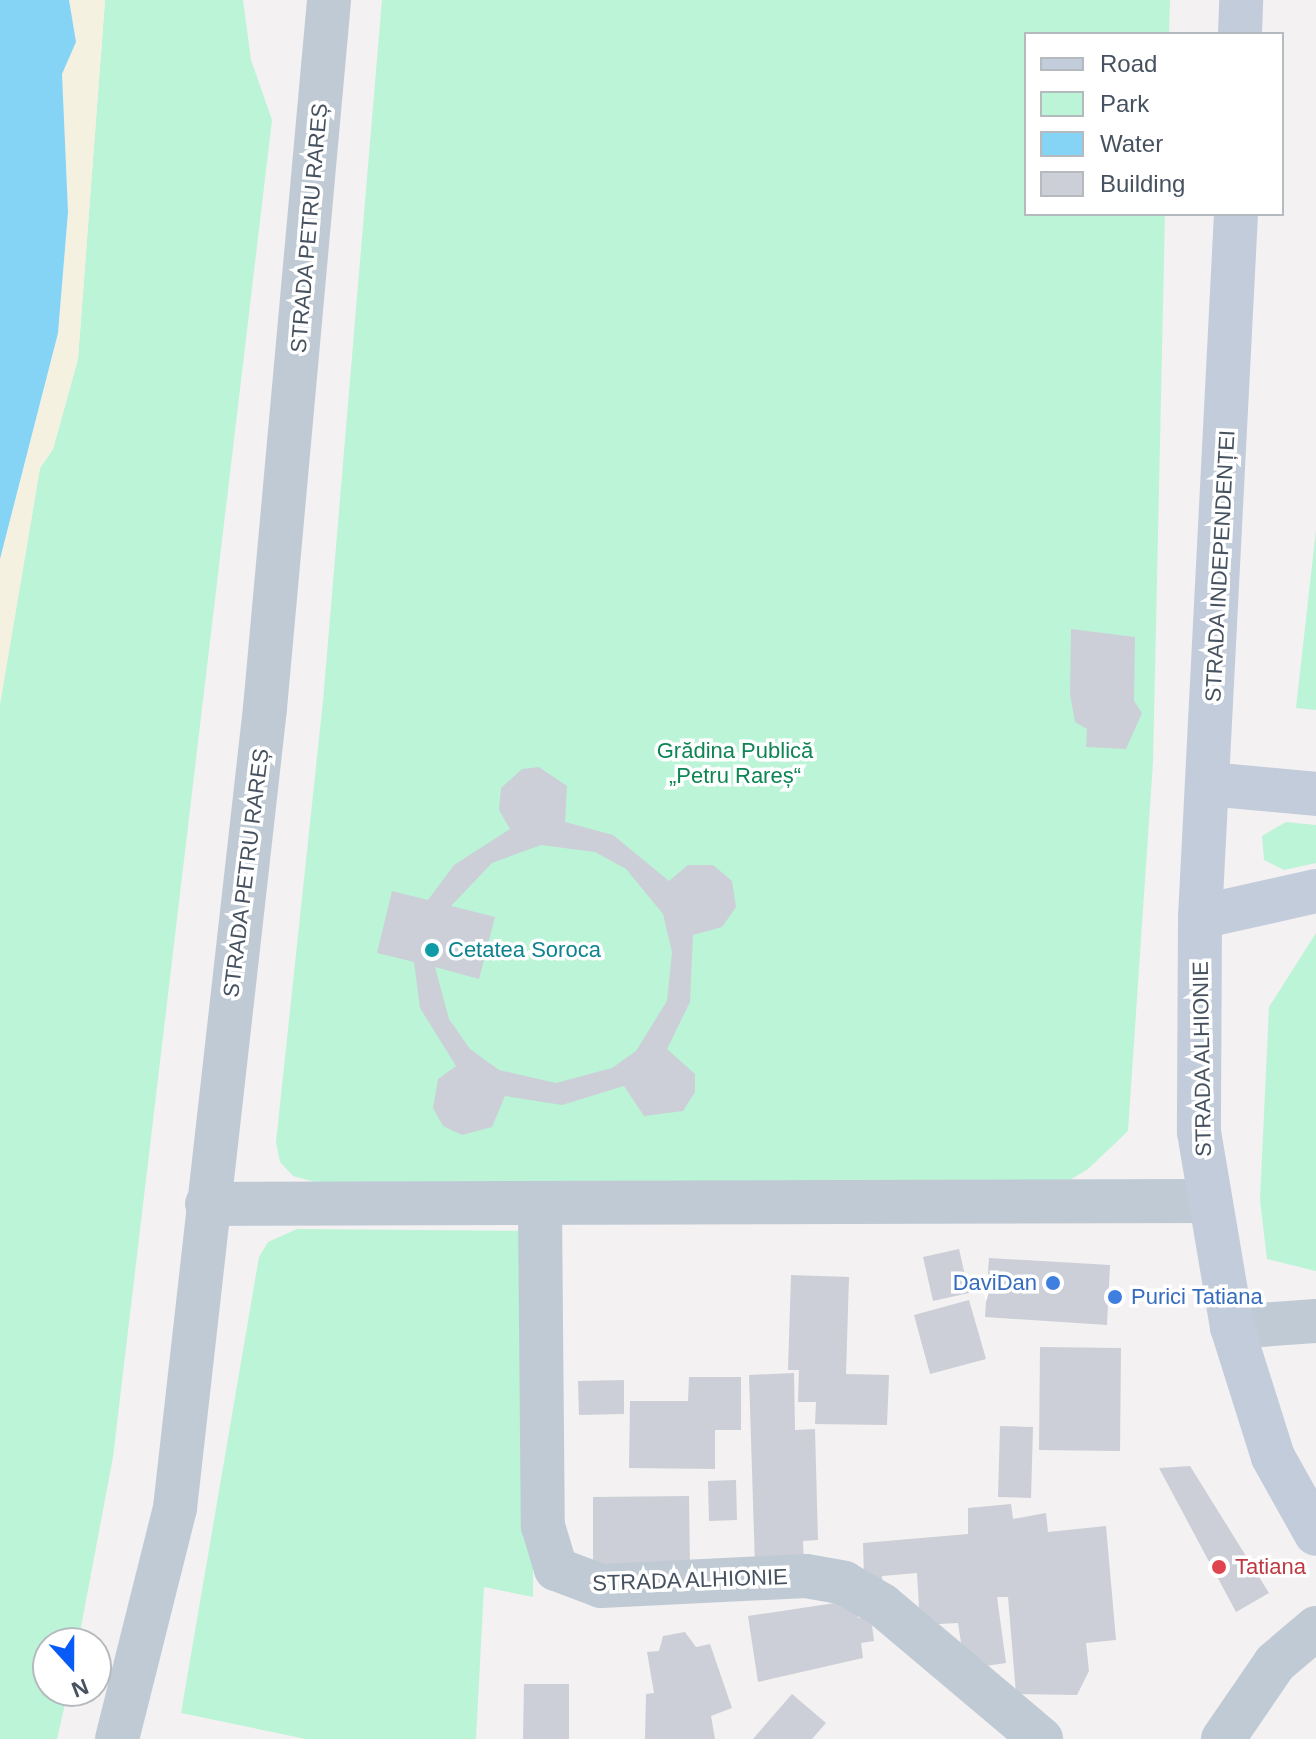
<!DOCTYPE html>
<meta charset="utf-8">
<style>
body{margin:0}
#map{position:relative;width:1316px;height:1739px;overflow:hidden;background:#f3f1f1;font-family:Arial,sans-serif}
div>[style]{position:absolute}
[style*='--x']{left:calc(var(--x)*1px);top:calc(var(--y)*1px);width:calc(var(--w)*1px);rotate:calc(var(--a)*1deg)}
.green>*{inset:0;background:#bcf4d7}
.sand>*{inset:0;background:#f5f1e1}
.water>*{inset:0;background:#85d4f5}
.building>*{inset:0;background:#cccfd7}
.street>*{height:44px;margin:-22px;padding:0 22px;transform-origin:22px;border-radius:22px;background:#c0cad4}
.secondary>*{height:44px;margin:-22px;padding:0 22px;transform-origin:22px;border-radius:22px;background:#c2ccdb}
.dots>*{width:22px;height:22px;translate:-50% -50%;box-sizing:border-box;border:4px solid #fff;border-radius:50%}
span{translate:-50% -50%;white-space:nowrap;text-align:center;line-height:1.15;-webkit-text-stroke:7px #fff;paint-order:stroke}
.street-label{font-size:22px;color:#475260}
.park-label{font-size:22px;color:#0e8554}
.culture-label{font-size:22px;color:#0d838f}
.left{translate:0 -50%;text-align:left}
.shop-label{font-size:22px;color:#366cbe}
.right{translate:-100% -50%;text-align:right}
.health-label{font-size:22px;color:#be3a42}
.legend{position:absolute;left:1024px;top:32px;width:260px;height:184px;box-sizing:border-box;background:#fff;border:2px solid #b5babf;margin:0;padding:10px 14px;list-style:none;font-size:24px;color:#475260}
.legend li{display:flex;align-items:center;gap:16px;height:40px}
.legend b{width:40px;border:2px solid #b5babf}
.north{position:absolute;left:32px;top:1627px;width:80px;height:80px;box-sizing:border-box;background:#fff;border:2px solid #b5babf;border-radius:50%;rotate:159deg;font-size:22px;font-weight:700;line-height:32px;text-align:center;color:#475260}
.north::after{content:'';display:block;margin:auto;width:28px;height:36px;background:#085bf6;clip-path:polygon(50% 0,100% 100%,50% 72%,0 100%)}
</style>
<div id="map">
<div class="green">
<i style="clip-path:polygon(105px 0,243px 0,251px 60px,272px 120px,113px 1457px,78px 1643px,48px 1643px,48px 1691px,68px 1691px,57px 1739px,0 1739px,0 704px,40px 468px,53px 449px,78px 359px)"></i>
<i style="clip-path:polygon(382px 0,1170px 0,1169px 34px,1026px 34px,1026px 214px,1165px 214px,1153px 762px,1128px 1131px,1088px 1169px,1068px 1181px,315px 1182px,293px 1176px,280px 1162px,276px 1142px,323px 701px)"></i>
<i style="clip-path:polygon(1316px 530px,1316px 710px,1296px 708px)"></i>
<i style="clip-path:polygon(1286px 822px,1316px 825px,1316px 863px,1284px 870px,1264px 860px,1262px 836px)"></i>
<i style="clip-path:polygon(1316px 933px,1316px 1271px,1267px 1259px,1260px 1200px,1269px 1007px)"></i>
<i style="clip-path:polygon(297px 1229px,533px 1231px,533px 1597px,484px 1587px,476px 1739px,306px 1739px,181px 1713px,259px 1257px,268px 1242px)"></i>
</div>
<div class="sand">
<i style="clip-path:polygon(69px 0,105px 0,78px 359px,53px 449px,40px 468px,0 704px,0 559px,58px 333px,68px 212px,62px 74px,76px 42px)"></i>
</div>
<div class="water">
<i style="clip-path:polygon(0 0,69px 0,76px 42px,62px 74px,68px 212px,58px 333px,0 559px)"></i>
</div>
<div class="building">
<i style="clip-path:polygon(1071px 629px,1135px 637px,1134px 701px,1142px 713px,1126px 749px,1086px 747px,1087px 729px,1075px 722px,1070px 694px)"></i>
<i style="clip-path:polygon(evenodd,539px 767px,567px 786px,565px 822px,613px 835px,669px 881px,688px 865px,713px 865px,732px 881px,736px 907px,722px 927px,693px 935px,690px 1002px,667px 1049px,695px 1074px,695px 1092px,683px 1111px,644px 1116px,624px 1086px,562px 1105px,505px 1096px,492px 1127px,462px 1135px,443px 1126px,433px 1108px,438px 1079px,456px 1066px,420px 1008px,414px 962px,377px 953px,392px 891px,428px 900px,454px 865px,510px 829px,499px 810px,501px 788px,522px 769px,539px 767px,541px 845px,595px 852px,626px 869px,663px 914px,672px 952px,667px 1001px,636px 1051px,612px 1068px,556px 1083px,499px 1070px,470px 1049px,449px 1019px,435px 967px,479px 979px,495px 917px,451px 906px,492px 863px,541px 845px)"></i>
<i style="clip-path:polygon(959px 1249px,969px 1293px,933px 1301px,923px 1257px)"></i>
<i style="clip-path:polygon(989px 1258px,1110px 1265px,1107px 1325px,985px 1317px)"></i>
<i style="clip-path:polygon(791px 1275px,849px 1277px,846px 1374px,889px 1375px,887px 1425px,815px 1424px,816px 1402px,798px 1402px,799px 1370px,788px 1370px)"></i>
<i style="clip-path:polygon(969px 1300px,986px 1359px,930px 1374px,914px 1315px)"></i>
<i style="clip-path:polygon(1040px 1347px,1121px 1348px,1120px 1451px,1039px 1450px)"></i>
<i style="clip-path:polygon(794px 1373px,795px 1430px,815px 1429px,818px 1540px,803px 1541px,804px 1564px,755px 1566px,749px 1375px)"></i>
<i style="clip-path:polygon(689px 1377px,741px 1377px,741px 1430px,715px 1430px,715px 1469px,629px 1468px,630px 1401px,688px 1401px)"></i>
<i style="clip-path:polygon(624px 1380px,624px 1414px,579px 1415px,578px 1381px)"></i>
<i style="clip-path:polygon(1000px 1426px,1033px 1427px,1031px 1498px,998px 1497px)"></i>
<i style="clip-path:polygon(1190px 1466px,1269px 1593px,1236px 1612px,1159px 1468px)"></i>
<i style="clip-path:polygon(736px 1480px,737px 1520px,709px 1521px,708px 1481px)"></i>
<i style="clip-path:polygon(689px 1496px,690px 1568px,593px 1570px,593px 1497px)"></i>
<i style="clip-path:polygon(1011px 1504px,1013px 1519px,1046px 1513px,1048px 1532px,1106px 1526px,1116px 1640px,1086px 1643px,1089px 1671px,1077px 1695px,1016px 1694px,1008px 1597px,997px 1597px,1006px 1663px,965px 1669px,958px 1623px,920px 1625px,917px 1573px,882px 1576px,883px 1588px,864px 1577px,863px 1543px,968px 1534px,968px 1508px)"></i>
<i style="clip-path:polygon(855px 1600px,858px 1618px,871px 1617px,874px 1641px,861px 1643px,863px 1658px,758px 1682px,748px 1616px)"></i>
<i style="clip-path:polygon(685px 1632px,696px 1647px,710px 1644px,732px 1708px,711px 1716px,715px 1739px,645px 1739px,646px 1694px,654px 1693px,647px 1652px,659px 1651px,663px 1636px)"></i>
<i style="clip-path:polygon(524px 1684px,569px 1684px,569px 1739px,523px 1739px)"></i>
<i style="clip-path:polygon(792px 1694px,826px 1723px,812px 1739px,753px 1739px)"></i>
</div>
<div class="street">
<i style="--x:207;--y:1204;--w:1001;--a:-0.17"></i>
<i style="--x:540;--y:1208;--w:318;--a:89.5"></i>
<i style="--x:543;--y:1526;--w:45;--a:73.2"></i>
<i style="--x:556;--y:1569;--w:48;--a:20.7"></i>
<i style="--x:601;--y:1586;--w:205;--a:-2.8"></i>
<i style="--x:806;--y:1576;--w:39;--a:10"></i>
<i style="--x:844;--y:1583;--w:44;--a:30.1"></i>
<i style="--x:882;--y:1605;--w:208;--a:40.1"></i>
<i style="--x:1232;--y:1327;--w:84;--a:-4.1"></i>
<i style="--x:117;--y:1739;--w:238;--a:-75.9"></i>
<i style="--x:175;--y:1508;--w:805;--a:-83.58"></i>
<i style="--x:265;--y:708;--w:711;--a:-84.83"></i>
<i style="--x:1223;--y:1739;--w:92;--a:-55.6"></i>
<i style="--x:1275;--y:1663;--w:54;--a:-40.5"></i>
</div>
<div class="secondary">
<i style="--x:1240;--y:34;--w:34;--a:-88"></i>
<i style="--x:1236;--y:214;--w:704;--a:92.93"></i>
<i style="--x:1200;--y:917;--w:215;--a:90.3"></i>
<i style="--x:1199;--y:1132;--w:198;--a:80.4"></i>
<i style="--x:1232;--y:1327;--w:136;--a:72.5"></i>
<i style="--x:1273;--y:1457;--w:88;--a:60.8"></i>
<i style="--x:1209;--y:784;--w:107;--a:5.3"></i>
<i style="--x:1200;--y:917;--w:119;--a:-12.6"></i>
</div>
<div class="dots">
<i style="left:432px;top:950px;background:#0f9aa8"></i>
<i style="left:1053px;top:1283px;background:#3f7fe0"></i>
<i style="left:1115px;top:1297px;background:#3f7fe0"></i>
<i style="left:1219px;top:1567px;background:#e0444e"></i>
</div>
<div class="street-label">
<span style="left:309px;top:228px;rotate:-85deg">STRADA PETRU RAREȘ</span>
<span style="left:1220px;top:566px;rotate:-87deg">STRADA INDEPENDENȚEI</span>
<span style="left:246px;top:873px;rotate:-83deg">STRADA PETRU RAREȘ</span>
<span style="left:1202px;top:1059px;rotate:-91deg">STRADA ALHIONIE</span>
<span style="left:690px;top:1580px;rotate:-2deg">STRADA ALHIONIE</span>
</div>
<div class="park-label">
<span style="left:735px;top:763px">Grădina Publică<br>„Petru Rareș“</span>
</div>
<div class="culture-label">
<span class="left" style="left:448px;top:950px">Cetatea Soroca</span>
</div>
<div class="shop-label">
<span class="right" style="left:1037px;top:1283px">DaviDan</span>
<span class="left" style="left:1131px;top:1297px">Purici Tatiana</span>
</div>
<div class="health-label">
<span class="left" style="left:1235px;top:1567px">Tatiana</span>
</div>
<ul class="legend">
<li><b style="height:10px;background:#c2ccdb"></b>Road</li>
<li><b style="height:22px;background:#bcf4d7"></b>Park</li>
<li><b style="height:22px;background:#85d4f5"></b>Water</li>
<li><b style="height:22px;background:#cccfd7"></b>Building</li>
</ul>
<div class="north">N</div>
</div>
